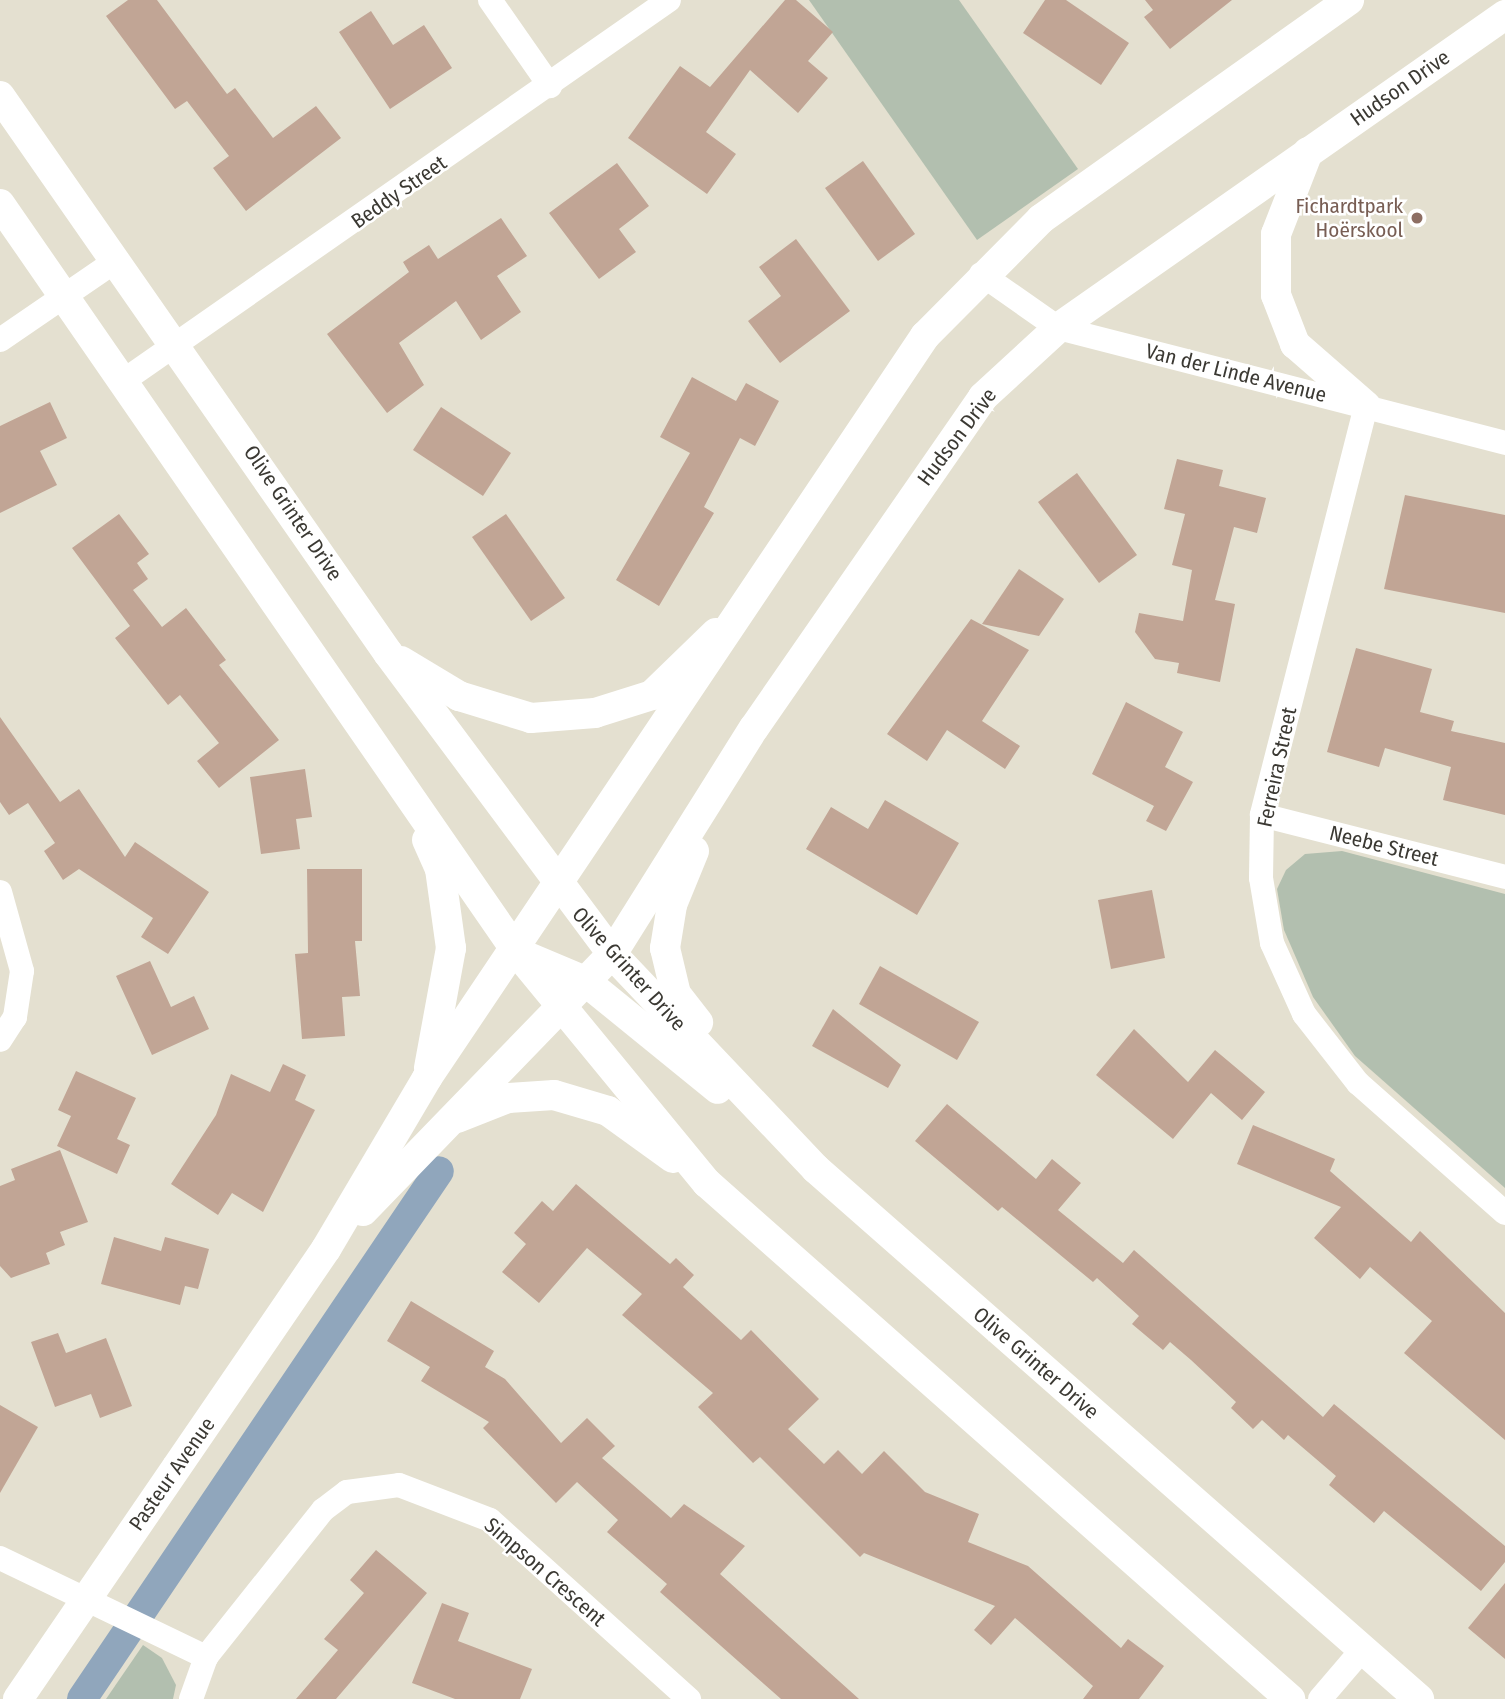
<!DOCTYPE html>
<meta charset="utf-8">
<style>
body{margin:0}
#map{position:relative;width:1505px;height:1699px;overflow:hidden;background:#e4e0d0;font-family:"Fira Sans Condensed",sans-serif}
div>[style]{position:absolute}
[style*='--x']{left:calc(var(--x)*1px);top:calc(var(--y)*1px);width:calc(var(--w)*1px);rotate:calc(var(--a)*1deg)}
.green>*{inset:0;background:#b2bfaf}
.canal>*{height:30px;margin:-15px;padding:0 15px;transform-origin:15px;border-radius:15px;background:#90a6bc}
.building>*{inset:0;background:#c1a595}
.minor>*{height:24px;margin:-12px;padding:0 12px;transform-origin:12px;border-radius:12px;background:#fff}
.tertiary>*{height:30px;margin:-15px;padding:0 15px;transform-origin:15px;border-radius:15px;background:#fff}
.dots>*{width:19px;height:19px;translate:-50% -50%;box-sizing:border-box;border:4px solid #fff;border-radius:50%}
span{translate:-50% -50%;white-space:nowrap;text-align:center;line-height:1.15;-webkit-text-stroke:5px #fff;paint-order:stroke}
.street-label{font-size:21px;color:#3b3933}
.education-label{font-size:21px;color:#785e54}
.right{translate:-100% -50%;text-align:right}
</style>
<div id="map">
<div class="green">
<i style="clip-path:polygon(809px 0,959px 0,1078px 169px,977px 240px)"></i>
<i style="clip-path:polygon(1342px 851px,1505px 894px,1505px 1188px,1355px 1056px,1313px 997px,1284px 930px,1277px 889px,1286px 870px,1305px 854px)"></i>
<i style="clip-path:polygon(143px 1645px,162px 1658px,176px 1685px,173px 1699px,106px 1699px)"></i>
</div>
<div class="canal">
<i style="--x:82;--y:1699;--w:637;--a:-55.94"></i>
</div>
<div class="building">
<i style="clip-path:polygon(128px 0,157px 0,227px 94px,235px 88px,273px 138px,316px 106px,341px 138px,246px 211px,213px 168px,229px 156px,187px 101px,175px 109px,106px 16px)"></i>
<i style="clip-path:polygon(785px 0,796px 0,833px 32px,808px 61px,828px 78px,798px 113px,750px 70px,706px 132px,736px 154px,707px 194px,628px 138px,680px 66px,710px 87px)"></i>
<i style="clip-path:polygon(1045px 0,1066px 0,1129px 43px,1101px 85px,1023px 33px)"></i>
<i style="clip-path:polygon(1145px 0,1232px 0,1170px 49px,1144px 17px,1153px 10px)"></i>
<i style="clip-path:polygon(371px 11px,393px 45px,424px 25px,452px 68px,390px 109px,339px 32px)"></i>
<i style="clip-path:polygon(863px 161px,915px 234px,878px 261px,825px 188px)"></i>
<i style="clip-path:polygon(617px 163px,649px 206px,619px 229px,636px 252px,599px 279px,549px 213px)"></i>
<i style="clip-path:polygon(501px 218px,527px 256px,497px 276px,521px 312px,481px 340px,456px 301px,399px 343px,424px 385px,387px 413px,327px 334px,409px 272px,403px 262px,429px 245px,438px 259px)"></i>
<i style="clip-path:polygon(796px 239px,850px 311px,780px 363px,748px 321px,781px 296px,759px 267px)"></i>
<i style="clip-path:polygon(692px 377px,736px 401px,746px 383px,779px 401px,755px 446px,740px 438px,704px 507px,714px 513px,659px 606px,616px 580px,690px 453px,660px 437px)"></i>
<i style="clip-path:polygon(50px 402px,67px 438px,40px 451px,57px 485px,0 513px,0 426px)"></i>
<i style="clip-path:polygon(441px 407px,511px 453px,483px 496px,413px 450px)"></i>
<i style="clip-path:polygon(1177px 459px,1223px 470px,1219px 486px,1266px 498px,1257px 533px,1234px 527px,1215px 600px,1235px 604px,1220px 682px,1177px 673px,1179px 663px,1155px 659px,1135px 632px,1139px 613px,1183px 621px,1192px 570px,1172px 565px,1185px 514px,1164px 509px)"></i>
<i style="clip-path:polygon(1077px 473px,1137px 555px,1099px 583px,1038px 502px)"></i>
<i style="clip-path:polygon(1405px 495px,1505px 515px,1505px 613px,1384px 589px)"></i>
<i style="clip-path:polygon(119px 514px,149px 554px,137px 563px,148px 579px,133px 590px,162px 627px,186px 608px,226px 660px,219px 665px,279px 740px,219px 788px,197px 761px,219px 743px,180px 695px,168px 705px,115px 638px,130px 626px,72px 548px)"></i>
<i style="clip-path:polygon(506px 514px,565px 598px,531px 621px,472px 537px)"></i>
<i style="clip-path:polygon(1019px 569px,1064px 599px,1039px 636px,982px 624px)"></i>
<i style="clip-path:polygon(971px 619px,1029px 650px,982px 721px,1020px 746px,1005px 769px,947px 730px,927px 761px,887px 734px)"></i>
<i style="clip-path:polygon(1356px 648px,1432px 669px,1420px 712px,1454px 721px,1451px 731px,1505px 743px,1505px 815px,1443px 800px,1451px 767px,1385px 748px,1379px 767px,1327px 752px)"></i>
<i style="clip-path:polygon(1126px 702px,1183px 732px,1165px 767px,1193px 782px,1166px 831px,1146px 821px,1154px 806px,1092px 774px)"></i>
<i style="clip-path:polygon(0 717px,60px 802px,79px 789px,125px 857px,135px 842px,209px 892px,168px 954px,141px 937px,153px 918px,79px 869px,63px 880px,44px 851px,55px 843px,28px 803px,9px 815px,0 802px)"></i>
<i style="clip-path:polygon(305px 769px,312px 817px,296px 819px,300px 849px,261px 854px,250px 777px)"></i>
<i style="clip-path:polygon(885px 800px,959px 843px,917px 915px,806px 849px,831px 807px,868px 829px)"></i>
<i style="clip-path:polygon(307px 869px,362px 869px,362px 941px,355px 941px,360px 996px,342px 997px,345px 1036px,302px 1039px,295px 954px,308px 953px)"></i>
<i style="clip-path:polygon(1152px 890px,1165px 958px,1111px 969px,1098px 900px)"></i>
<i style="clip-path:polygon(150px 961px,171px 1007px,194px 996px,209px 1029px,152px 1055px,116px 976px)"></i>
<i style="clip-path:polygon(880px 966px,979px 1022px,957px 1060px,859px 1004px)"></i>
<i style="clip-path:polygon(833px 1009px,901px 1065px,888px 1088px,812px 1046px)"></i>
<i style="clip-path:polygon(1134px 1029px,1188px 1082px,1215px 1050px,1265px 1092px,1242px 1120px,1211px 1093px,1173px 1139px,1096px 1075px)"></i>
<i style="clip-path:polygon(283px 1064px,306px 1075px,295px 1100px,315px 1110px,263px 1212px,232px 1193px,218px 1215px,171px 1184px,216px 1115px,231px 1074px,270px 1092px)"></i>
<i style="clip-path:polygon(76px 1071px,136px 1098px,117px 1139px,130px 1145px,117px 1174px,57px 1146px,71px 1116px,58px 1110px)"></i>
<i style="clip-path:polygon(947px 1104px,1036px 1179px,1052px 1159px,1081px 1183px,1058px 1210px,1123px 1263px,1134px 1250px,1323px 1417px,1334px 1404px,1505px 1546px,1505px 1562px,1481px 1591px,1384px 1511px,1374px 1523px,1329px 1485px,1336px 1476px,1288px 1435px,1284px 1440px,1262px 1420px,1253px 1429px,1231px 1408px,1236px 1402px,1191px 1360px,1170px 1342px,1163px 1350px,1132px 1324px,1139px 1316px,1097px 1278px,1093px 1282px,1002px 1207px,998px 1211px,915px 1141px)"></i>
<i style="clip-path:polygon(1253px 1125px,1335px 1159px,1330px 1171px,1411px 1242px,1420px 1231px,1505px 1313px,1505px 1440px,1404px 1353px,1432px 1321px,1370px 1267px,1360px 1279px,1314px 1238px,1341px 1207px,1237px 1164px)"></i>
<i style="clip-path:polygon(60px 1150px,88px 1222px,60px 1232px,65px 1245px,46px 1253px,50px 1264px,11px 1278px,0 1266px,0 1186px,15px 1180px,11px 1169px)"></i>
<i style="clip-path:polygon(576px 1184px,670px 1264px,676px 1258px,694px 1275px,683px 1287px,741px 1340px,751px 1330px,819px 1399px,788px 1429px,824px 1464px,838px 1450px,862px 1474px,884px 1451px,925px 1492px,979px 1514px,968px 1542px,1028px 1566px,1121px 1648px,1128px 1639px,1164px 1666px,1139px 1699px,1083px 1699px,1093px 1686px,1015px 1618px,991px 1645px,974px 1630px,995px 1606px,864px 1553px,860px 1557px,760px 1457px,753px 1463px,698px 1407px,713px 1393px,622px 1315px,642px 1294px,587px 1248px,539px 1303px,502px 1272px,526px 1244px,514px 1233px,542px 1201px,553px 1211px)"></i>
<i style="clip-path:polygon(114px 1237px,161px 1251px,165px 1237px,209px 1249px,198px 1289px,185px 1286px,180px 1305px,101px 1284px)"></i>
<i style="clip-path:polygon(411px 1301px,494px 1351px,485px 1367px,505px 1379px,561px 1443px,587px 1418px,615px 1446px,602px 1458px,671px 1518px,684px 1504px,745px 1546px,720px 1574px,859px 1699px,781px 1699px,660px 1592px,667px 1584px,607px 1532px,618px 1520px,577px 1482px,556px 1503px,483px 1428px,489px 1422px,421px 1381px,430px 1367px,387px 1341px)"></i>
<i style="clip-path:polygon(58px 1333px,66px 1353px,106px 1338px,132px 1406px,100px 1418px,91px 1394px,55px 1407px,31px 1342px)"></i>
<i style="clip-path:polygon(0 1405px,38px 1427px,0 1493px)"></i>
<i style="clip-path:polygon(376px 1550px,427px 1593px,336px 1699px,296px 1699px,338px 1650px,324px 1639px,364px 1593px,350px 1580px)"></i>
<i style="clip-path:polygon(1505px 1583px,1505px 1659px,1468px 1628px)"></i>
<i style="clip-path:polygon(442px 1603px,469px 1613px,458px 1641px,532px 1669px,520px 1699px,455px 1699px,412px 1683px)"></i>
</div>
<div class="minor">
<i style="--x:490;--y:0;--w:105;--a:55.1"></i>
<i style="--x:981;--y:274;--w:94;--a:35"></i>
<i style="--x:1058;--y:328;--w:462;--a:14.4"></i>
<i style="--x:0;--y:340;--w:142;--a:-34.4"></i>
<i style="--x:126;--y:379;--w:662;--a:-34.91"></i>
<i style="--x:1366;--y:406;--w:422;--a:104.3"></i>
<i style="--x:1262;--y:815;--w:63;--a:90.9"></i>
<i style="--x:1261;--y:878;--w:66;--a:80.4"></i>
<i style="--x:1272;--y:943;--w:78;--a:65.7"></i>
<i style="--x:1304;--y:1014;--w:88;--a:52"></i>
<i style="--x:1358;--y:1083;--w:196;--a:41.5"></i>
<i style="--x:1262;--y:815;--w:251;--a:14.3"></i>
<i style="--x:0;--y:892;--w:82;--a:74.4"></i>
<i style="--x:22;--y:971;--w:47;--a:98.7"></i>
<i style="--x:15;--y:1017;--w:27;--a:123"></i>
<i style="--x:0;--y:1558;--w:229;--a:25.7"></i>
<i style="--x:191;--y:1699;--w:45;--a:-70.3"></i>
<i style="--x:206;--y:1657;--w:188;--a:-51.5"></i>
<i style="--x:323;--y:1510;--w:30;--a:-37"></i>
<i style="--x:347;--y:1492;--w:52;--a:-7.7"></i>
<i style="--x:399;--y:1485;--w:97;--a:21"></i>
<i style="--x:490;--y:1520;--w:268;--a:42"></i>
<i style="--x:1320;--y:1699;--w:65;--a:-49.4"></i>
</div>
<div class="tertiary">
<i style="--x:0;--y:96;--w:679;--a:55.14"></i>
<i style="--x:388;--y:653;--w:375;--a:53.3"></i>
<i style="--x:612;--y:954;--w:296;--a:46.5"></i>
<i style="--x:816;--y:1169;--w:803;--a:41.31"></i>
<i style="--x:1308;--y:152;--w:88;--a:111.3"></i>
<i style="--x:1276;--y:234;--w:61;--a:90"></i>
<i style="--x:1276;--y:295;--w:53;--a:68.8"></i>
<i style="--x:1295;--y:344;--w:94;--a:41.1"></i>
<i style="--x:0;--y:204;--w:909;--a:55.35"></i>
<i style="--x:517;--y:952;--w:299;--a:50.6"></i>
<i style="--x:707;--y:1183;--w:779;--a:41.51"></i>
<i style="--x:401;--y:661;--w:68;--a:31.1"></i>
<i style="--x:459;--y:696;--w:75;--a:17"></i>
<i style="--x:531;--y:718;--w:64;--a:-4.5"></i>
<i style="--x:595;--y:713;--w:60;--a:-17.5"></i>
<i style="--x:652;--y:695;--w:89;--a:-44.1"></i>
<i style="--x:427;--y:840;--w:32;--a:66"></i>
<i style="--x:440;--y:869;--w:80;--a:82.1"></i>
<i style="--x:451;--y:948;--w:122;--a:100.4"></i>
<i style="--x:694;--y:851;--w:58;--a:112.2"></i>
<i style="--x:672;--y:905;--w:44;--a:99.2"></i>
<i style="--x:665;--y:948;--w:47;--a:76.6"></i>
<i style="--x:676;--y:994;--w:36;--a:52"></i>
<i style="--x:521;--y:954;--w:69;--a:22.9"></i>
<i style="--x:585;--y:981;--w:171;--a:39.1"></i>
<i style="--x:457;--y:1118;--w:55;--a:-21.4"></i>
<i style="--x:508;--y:1098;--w:46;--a:-3.7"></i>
<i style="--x:554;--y:1095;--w:56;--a:16.5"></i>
<i style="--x:608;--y:1111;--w:80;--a:35.9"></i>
<i style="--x:363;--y:1211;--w:358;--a:-45.9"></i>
<i style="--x:612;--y:954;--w:267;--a:-57.9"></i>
<i style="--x:754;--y:728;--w:402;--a:-55.3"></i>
<i style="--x:983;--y:397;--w:102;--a:-42.6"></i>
<i style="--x:1058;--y:328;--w:546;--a:-35"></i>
<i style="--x:18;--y:1699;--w:545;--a:-55.61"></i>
<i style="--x:326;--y:1249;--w:199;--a:-59.4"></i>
<i style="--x:427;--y:1078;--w:894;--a:-56.13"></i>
<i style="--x:925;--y:336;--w:165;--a:-45.2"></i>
<i style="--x:1041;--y:219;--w:378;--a:-35.4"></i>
</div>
<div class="dots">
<i style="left:1417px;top:218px;background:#8d6e63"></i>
</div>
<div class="street-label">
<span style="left:1400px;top:88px;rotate:-35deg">Hudson Drive</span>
<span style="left:399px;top:192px;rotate:-35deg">Beddy Street</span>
<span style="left:1236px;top:373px;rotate:14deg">Van der Linde Avenue</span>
<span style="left:957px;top:437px;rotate:-53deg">Hudson Drive</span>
<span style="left:293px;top:513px;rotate:56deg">Olive Grinter Drive</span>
<span style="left:1277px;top:767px;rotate:-78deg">Ferreira Street</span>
<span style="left:1384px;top:846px;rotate:14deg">Neebe Street</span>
<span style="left:629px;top:969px;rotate:48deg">Olive Grinter Drive</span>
<span style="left:1036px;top:1363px;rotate:41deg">Olive Grinter Drive</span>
<span style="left:172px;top:1474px;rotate:-55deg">Pasteur Avenue</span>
<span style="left:545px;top:1572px;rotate:41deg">Simpson Crescent</span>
</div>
<div class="education-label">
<span class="right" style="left:1403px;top:218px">Fichardtpark<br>Hoërskool</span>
</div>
</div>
